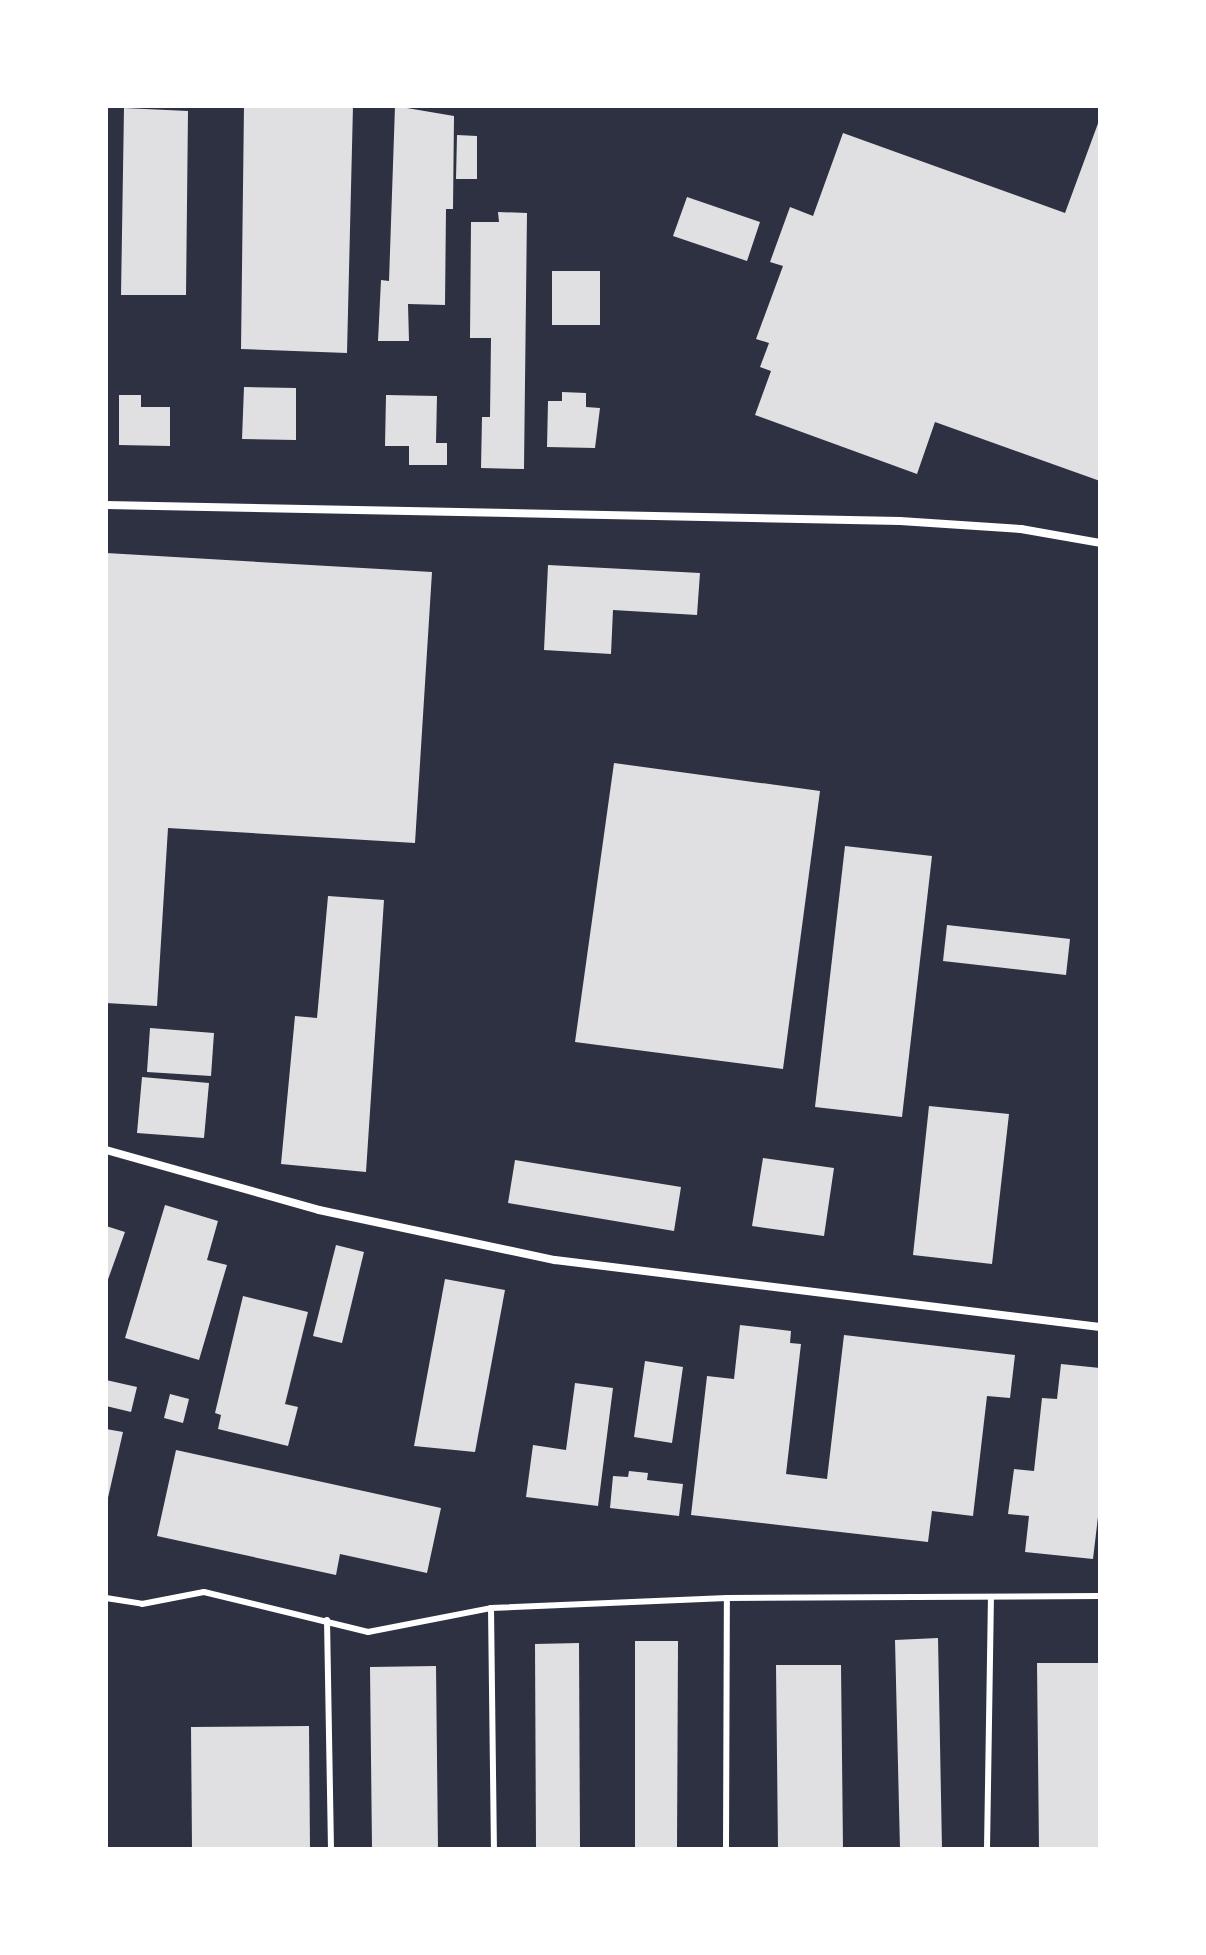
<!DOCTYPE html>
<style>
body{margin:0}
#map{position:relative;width:1206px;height:1955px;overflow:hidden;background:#2d3142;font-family:"Golos Text",sans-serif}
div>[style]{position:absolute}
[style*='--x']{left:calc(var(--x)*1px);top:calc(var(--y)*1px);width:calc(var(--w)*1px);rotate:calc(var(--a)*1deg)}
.building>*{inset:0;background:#e0e0e3}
.service>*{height:6px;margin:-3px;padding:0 3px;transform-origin:3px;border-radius:3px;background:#fff}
.minor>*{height:8px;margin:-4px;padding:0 4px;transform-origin:4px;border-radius:4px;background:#fff}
span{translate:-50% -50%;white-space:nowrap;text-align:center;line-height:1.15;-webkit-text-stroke:6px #fff;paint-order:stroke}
.frame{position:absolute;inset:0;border:108px solid #fff;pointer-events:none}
</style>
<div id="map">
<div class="building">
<i style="clip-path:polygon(244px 106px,353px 106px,347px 353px,241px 349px)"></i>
<i style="clip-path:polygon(395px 106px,454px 116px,453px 209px,446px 209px,445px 305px,408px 304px,409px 341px,378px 341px,381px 280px,389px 281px)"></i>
<i style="clip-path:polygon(124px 108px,188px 111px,186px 295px,121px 295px)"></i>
<i style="clip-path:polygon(1100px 118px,1100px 481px,935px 422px,917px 474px,755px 415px,771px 371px,760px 367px,769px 343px,756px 339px,783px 266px,770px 262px,790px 207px,813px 216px,843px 133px,1065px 213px)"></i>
<i style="clip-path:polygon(457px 135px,477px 136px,477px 179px,456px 179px)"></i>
<i style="clip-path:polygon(687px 197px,760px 222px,747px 261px,673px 236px)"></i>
<i style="clip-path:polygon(498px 212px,527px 213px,524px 469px,481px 468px,482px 417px,490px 417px,491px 338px,470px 338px,471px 222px,499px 222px)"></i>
<i style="clip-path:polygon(552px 271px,600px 271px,600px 325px,552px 325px)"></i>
<i style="clip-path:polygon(244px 387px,296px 388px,296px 440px,242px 439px)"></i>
<i style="clip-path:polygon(562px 392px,586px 393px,586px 407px,600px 408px,595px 448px,547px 447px,548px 401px,562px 401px)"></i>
<i style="clip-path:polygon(119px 395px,141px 395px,141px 407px,170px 407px,170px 446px,119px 445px)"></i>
<i style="clip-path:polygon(386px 395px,437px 396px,436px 443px,447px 443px,447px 465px,409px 465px,409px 446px,385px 446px)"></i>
<i style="clip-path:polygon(106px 553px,432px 572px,415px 843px,168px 828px,157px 1006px,106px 1003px)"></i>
<i style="clip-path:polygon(548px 565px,700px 573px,697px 615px,613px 610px,611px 654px,544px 650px)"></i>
<i style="clip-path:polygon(614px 763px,820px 791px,783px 1069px,575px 1042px)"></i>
<i style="clip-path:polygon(845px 846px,932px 856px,902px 1117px,815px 1107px)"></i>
<i style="clip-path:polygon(328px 896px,384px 900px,366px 1172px,281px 1164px,295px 1016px,317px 1018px)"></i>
<i style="clip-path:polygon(947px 925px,1070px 939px,1066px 975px,943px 961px)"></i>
<i style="clip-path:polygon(150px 1028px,214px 1033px,211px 1076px,147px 1072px)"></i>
<i style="clip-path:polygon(142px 1077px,209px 1083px,204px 1138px,137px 1133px)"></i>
<i style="clip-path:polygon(929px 1106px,1009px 1114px,992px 1264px,913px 1255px)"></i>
<i style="clip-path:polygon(763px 1158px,834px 1168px,824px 1236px,752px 1226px)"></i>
<i style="clip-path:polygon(515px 1160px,681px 1187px,674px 1231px,508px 1203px)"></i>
<i style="clip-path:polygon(165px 1205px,218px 1221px,207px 1260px,227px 1265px,199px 1360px,125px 1338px)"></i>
<i style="clip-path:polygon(106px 1226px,125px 1232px,106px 1285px)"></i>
<i style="clip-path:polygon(336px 1245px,364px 1252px,342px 1343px,313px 1336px)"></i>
<i style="clip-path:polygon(445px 1279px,505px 1290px,475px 1452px,414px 1446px)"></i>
<i style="clip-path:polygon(243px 1296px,308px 1312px,285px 1404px,298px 1407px,288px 1446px,218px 1429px,221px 1415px,215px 1413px)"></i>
<i style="clip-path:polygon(740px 1325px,791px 1331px,790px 1343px,801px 1344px,786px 1474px,827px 1479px,844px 1335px,1015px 1355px,1010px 1398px,987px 1396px,973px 1516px,932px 1511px,928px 1542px,691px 1515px,707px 1376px,734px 1379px)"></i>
<i style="clip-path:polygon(645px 1361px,683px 1367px,672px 1443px,634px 1437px)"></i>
<i style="clip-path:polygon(1061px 1364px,1100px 1368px,1100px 1500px,1093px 1559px,1025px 1552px,1029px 1516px,1008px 1514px,1014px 1469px,1034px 1471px,1042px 1398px,1057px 1399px)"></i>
<i style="clip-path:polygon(106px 1380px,137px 1387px,131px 1412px,106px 1406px)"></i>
<i style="clip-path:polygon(575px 1383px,613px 1388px,598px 1506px,526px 1497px,533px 1445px,566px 1450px)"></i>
<i style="clip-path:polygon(170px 1394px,189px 1399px,183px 1423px,164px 1418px)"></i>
<i style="clip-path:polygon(106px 1429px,123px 1432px,107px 1502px,106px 1502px)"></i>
<i style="clip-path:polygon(176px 1450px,441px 1508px,427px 1573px,340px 1554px,336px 1575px,157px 1536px)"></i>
<i style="clip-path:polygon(629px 1471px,648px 1473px,647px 1480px,683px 1484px,679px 1516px,610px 1508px,613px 1476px,628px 1477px)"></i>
<i style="clip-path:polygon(938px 1638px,942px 1849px,900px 1849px,895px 1640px)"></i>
<i style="clip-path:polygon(635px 1641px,678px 1641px,677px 1849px,635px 1849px)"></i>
<i style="clip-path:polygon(579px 1643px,580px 1849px,536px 1849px,535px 1644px)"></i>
<i style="clip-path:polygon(1037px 1663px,1098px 1663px,1099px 1849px,1039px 1849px)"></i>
<i style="clip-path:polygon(776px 1665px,841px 1665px,843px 1849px,778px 1849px)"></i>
<i style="clip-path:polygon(436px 1666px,438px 1849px,372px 1849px,370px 1667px)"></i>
<i style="clip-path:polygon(309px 1726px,310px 1849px,192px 1849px,191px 1727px)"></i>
</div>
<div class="service">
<i style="--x:106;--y:1598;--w:36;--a:9"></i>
<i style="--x:142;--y:1604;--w:63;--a:-11"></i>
<i style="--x:204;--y:1592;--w:169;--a:13.7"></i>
<i style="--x:368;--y:1632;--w:125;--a:-11"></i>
<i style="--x:491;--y:1608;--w:236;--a:-2.4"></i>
<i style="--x:727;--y:1598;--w:373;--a:-0.3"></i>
<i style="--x:491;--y:1608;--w:241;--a:89.3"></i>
<i style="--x:327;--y:1620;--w:229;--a:89"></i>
<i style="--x:726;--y:1849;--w:251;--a:-89.8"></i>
<i style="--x:987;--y:1849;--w:252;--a:-89.1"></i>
</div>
<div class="minor">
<i style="--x:106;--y:505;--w:794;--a:1.15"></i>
<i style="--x:900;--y:521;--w:121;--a:3.8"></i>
<i style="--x:1021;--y:529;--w:80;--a:10"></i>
<i style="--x:106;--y:1150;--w:221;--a:15.7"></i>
<i style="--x:319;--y:1210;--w:241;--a:12"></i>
<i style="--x:555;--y:1260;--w:549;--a:7.01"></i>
</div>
<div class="frame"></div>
</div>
